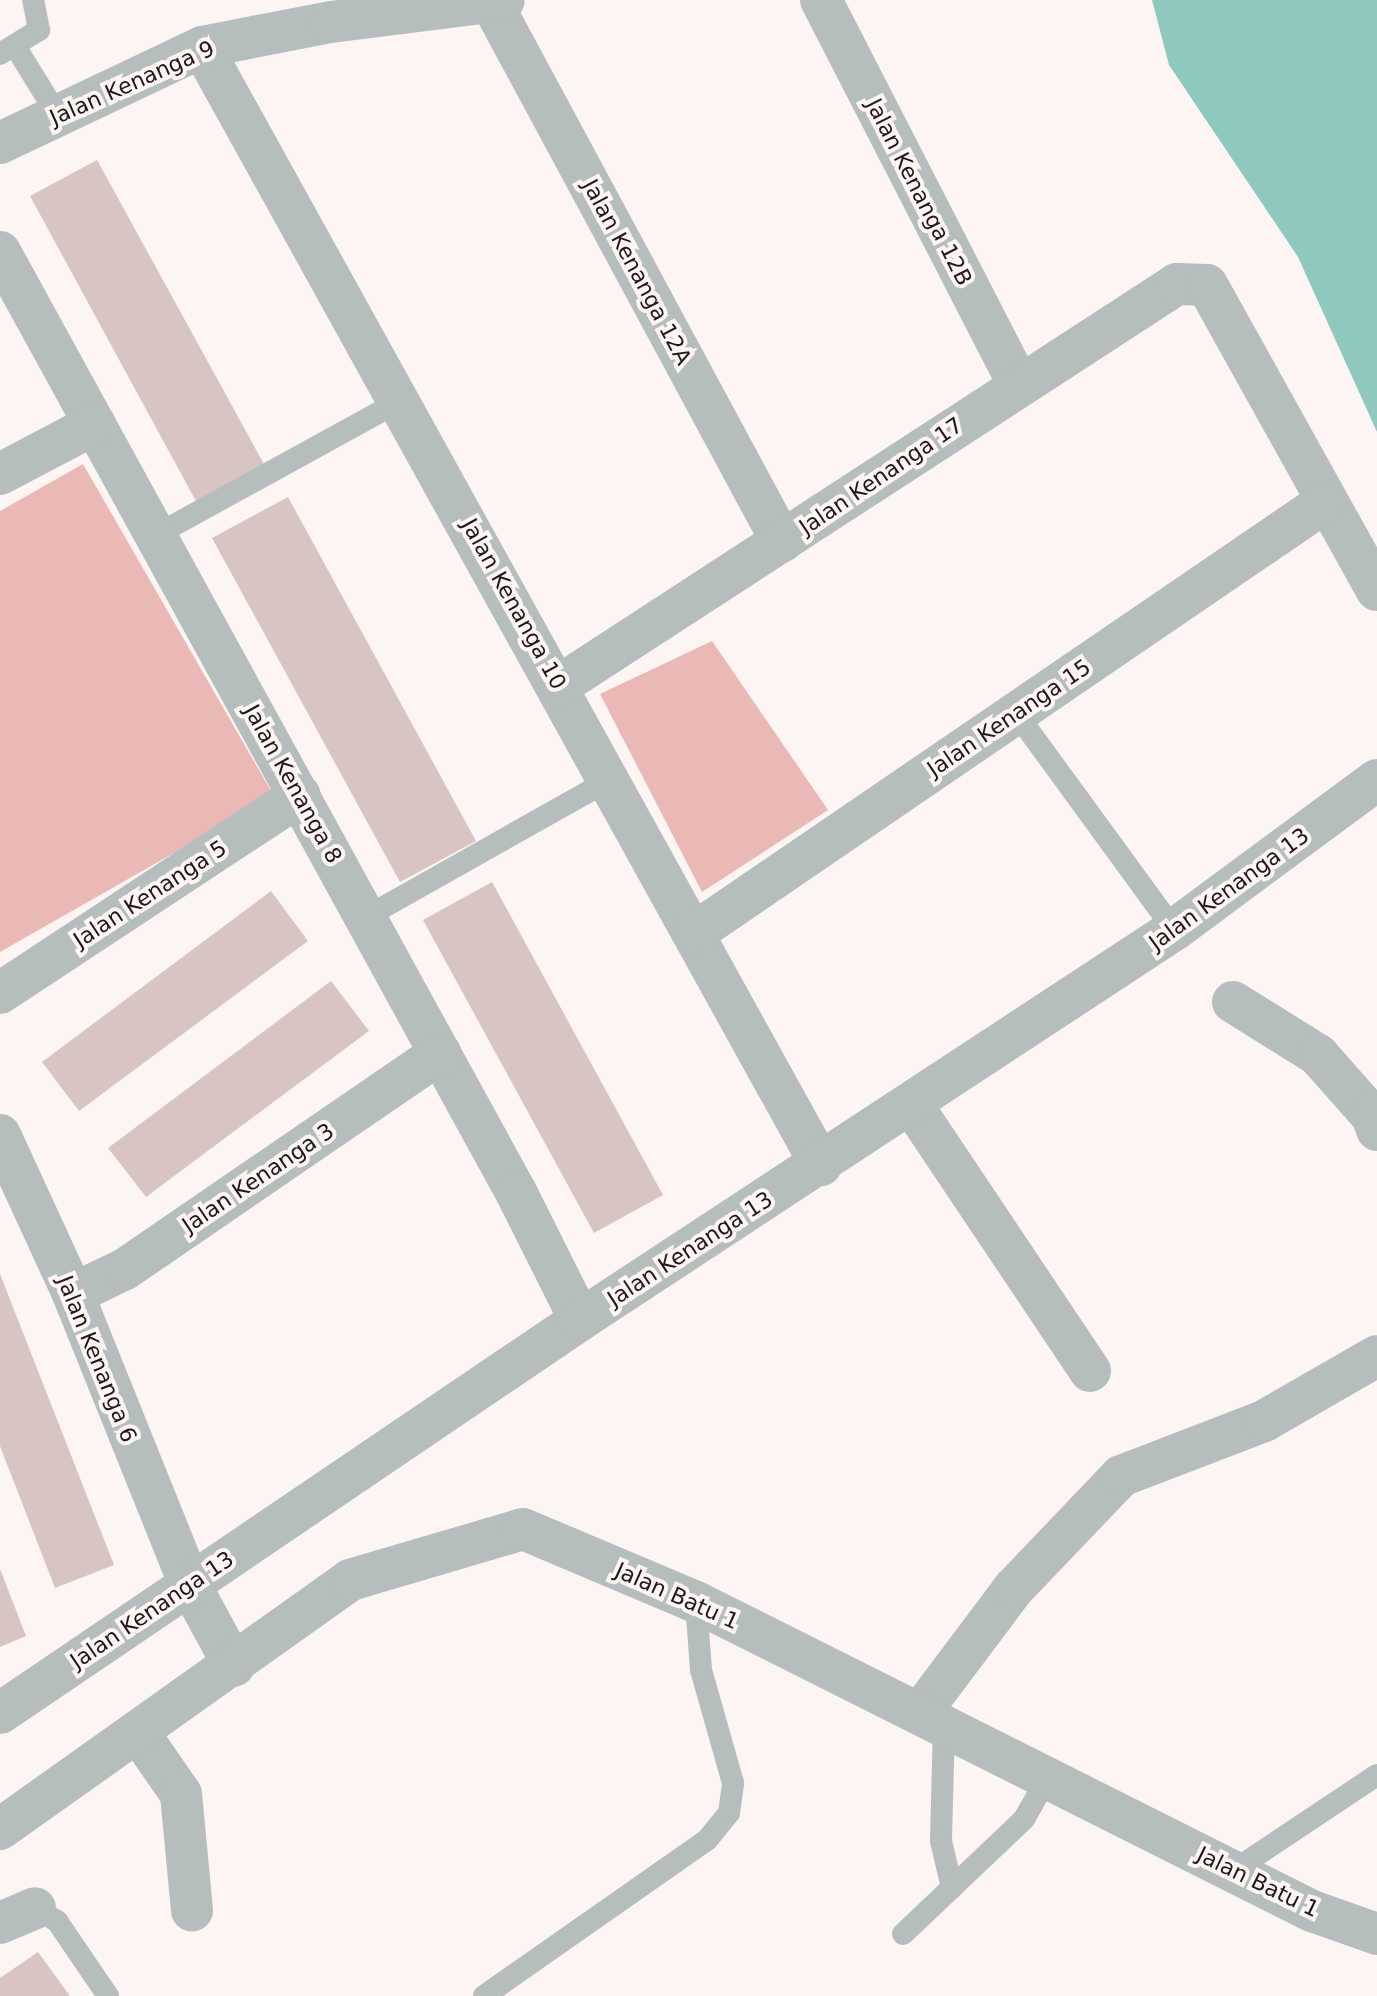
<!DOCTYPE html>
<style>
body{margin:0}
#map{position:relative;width:1377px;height:1996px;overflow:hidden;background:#fdf5f4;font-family:"DejaVu Sans",sans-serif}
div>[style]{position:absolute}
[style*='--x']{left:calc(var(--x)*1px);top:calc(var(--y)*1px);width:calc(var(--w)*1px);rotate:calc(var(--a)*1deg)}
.green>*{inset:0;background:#eab9b6}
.water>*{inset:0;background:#8fc8bf}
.building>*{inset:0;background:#d7c4c3}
.service>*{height:22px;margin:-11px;padding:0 11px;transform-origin:11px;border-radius:11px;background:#b5bebc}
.minor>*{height:42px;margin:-21px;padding:0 21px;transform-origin:21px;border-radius:21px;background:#b5bebc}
span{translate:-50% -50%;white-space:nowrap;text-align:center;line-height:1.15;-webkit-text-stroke:8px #fdf5f4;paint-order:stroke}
.street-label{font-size:22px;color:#1f1818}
</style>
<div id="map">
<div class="green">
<i style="clip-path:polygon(83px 464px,274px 796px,0 952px,0 511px)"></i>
<i style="clip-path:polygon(712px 641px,828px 810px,702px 892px,600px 694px)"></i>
</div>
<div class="water">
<i style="clip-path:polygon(1152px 0,1377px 0,1377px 432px,1298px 257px,1169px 65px)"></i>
</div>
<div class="building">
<i style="clip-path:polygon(97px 160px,265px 466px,197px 503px,30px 196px)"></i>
<i style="clip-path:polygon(288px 497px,476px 841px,400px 882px,212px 538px)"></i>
<i style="clip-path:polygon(492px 882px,663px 1195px,594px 1233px,423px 920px)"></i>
<i style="clip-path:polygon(271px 891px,308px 941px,79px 1111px,42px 1062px)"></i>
<i style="clip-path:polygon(331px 981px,369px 1031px,146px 1197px,108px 1148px)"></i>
<i style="clip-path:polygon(0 1274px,114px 1565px,55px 1588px,0 1446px)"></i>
<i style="clip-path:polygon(0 1569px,26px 1636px,0 1647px)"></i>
<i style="clip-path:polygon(38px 1952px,70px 1996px,0 1996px,0 1978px)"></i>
</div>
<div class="service">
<i style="--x:15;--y:46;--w:82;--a:58.4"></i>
<i style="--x:0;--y:54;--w:46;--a:-31.6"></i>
<i style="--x:39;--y:30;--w:31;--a:-101"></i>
<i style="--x:156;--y:535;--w:278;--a:-28.8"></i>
<i style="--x:1016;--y:713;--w:268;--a:53.9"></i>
<i style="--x:366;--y:917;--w:281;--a:-29.4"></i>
<i style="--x:944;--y:1725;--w:116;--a:91.5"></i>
<i style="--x:941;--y:1841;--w:48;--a:76.8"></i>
<i style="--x:1233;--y:1871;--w:173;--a:-33.7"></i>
<i style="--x:35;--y:1908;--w:26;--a:31"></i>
<i style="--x:57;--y:1921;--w:91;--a:55.8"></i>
<i style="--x:903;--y:1934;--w:167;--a:-43.5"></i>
<i style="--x:1024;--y:1819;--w:48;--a:-60.3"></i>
<i style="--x:484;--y:1996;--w:272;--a:-35"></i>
<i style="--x:707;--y:1840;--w:35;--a:-51"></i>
<i style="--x:729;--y:1813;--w:30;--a:-82"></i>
<i style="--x:733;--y:1783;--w:117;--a:-105.8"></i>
<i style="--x:701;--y:1670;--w:68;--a:-94.2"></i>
</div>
<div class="minor">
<i style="--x:821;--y:0;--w:431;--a:62.8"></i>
<i style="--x:491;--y:2;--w:613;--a:61.68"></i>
<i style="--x:202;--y:47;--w:1278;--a:61.03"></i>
<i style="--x:0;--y:143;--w:224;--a:-25.4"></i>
<i style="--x:202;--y:47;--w:131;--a:-11"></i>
<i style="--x:331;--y:22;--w:174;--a:-7.2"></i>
<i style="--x:0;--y:252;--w:1072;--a:61.24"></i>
<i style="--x:516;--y:1192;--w:143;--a:63.4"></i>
<i style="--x:0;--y:474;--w:107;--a:-27.8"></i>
<i style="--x:560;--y:685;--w:736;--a:-33.02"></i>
<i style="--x:1177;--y:284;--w:30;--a:2"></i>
<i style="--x:1207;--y:285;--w:349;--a:60.9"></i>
<i style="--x:694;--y:933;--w:763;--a:-34.32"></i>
<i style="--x:0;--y:993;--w:359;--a:-33.4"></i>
<i style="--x:1233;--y:1002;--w:100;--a:31.9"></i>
<i style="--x:1318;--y:1055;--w:81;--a:48.5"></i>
<i style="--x:1372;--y:1116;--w:15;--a:70"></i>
<i style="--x:912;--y:1105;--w:320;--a:56.2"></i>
<i style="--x:0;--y:1135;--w:175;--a:65.3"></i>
<i style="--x:73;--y:1294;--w:314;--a:68.1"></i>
<i style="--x:190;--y:1585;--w:92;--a:61.5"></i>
<i style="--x:73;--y:1294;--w:58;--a:-25.7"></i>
<i style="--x:125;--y:1269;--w:382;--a:-34.4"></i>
<i style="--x:0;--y:1713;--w:701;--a:-34.12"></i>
<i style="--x:580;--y:1320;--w:711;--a:-33.29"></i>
<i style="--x:1174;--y:930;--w:252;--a:-36.5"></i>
<i style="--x:920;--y:1713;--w:156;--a:-53.1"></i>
<i style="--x:1014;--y:1588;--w:155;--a:-46.3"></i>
<i style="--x:1121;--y:1476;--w:153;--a:-21"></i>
<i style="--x:1264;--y:1421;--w:130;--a:-29.9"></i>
<i style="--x:138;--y:1732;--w:75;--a:55.3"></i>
<i style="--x:181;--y:1794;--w:117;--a:84.6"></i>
<i style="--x:0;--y:1829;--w:430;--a:-35.4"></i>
<i style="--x:350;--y:1580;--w:180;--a:-16.4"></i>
<i style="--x:523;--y:1529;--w:188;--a:22.9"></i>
<i style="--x:696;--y:1602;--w:689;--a:26.64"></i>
<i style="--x:1312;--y:1911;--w:69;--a:19.5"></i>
<i style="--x:0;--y:1923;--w:38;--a:-23"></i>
</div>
<div class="street-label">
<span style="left:132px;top:83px;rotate:-24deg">Jalan Kenanga 9</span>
<span style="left:919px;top:192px;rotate:63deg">Jalan Kenanga 12B</span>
<span style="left:637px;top:272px;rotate:62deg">Jalan Kenanga 12A</span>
<span style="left:881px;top:476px;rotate:-34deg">Jalan Kenanga 17</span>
<span style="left:514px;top:604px;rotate:61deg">Jalan Kenanga 10</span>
<span style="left:1009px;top:718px;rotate:-34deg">Jalan Kenanga 15</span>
<span style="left:293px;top:784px;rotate:61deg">Jalan Kenanga 8</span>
<span style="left:1229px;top:889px;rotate:-36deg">Jalan Kenanga 13</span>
<span style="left:150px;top:894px;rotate:-33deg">Jalan Kenanga 5</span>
<span style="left:258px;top:1178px;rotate:-34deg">Jalan Kenanga 3</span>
<span style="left:690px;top:1249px;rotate:-33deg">Jalan Kenanga 13</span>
<span style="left:97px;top:1359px;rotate:68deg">Jalan Kenanga 6</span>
<span style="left:677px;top:1596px;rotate:24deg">Jalan Batu 1</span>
<span style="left:152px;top:1610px;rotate:-34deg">Jalan Kenanga 13</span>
<span style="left:1258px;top:1882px;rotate:26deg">Jalan Batu 1</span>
</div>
</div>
